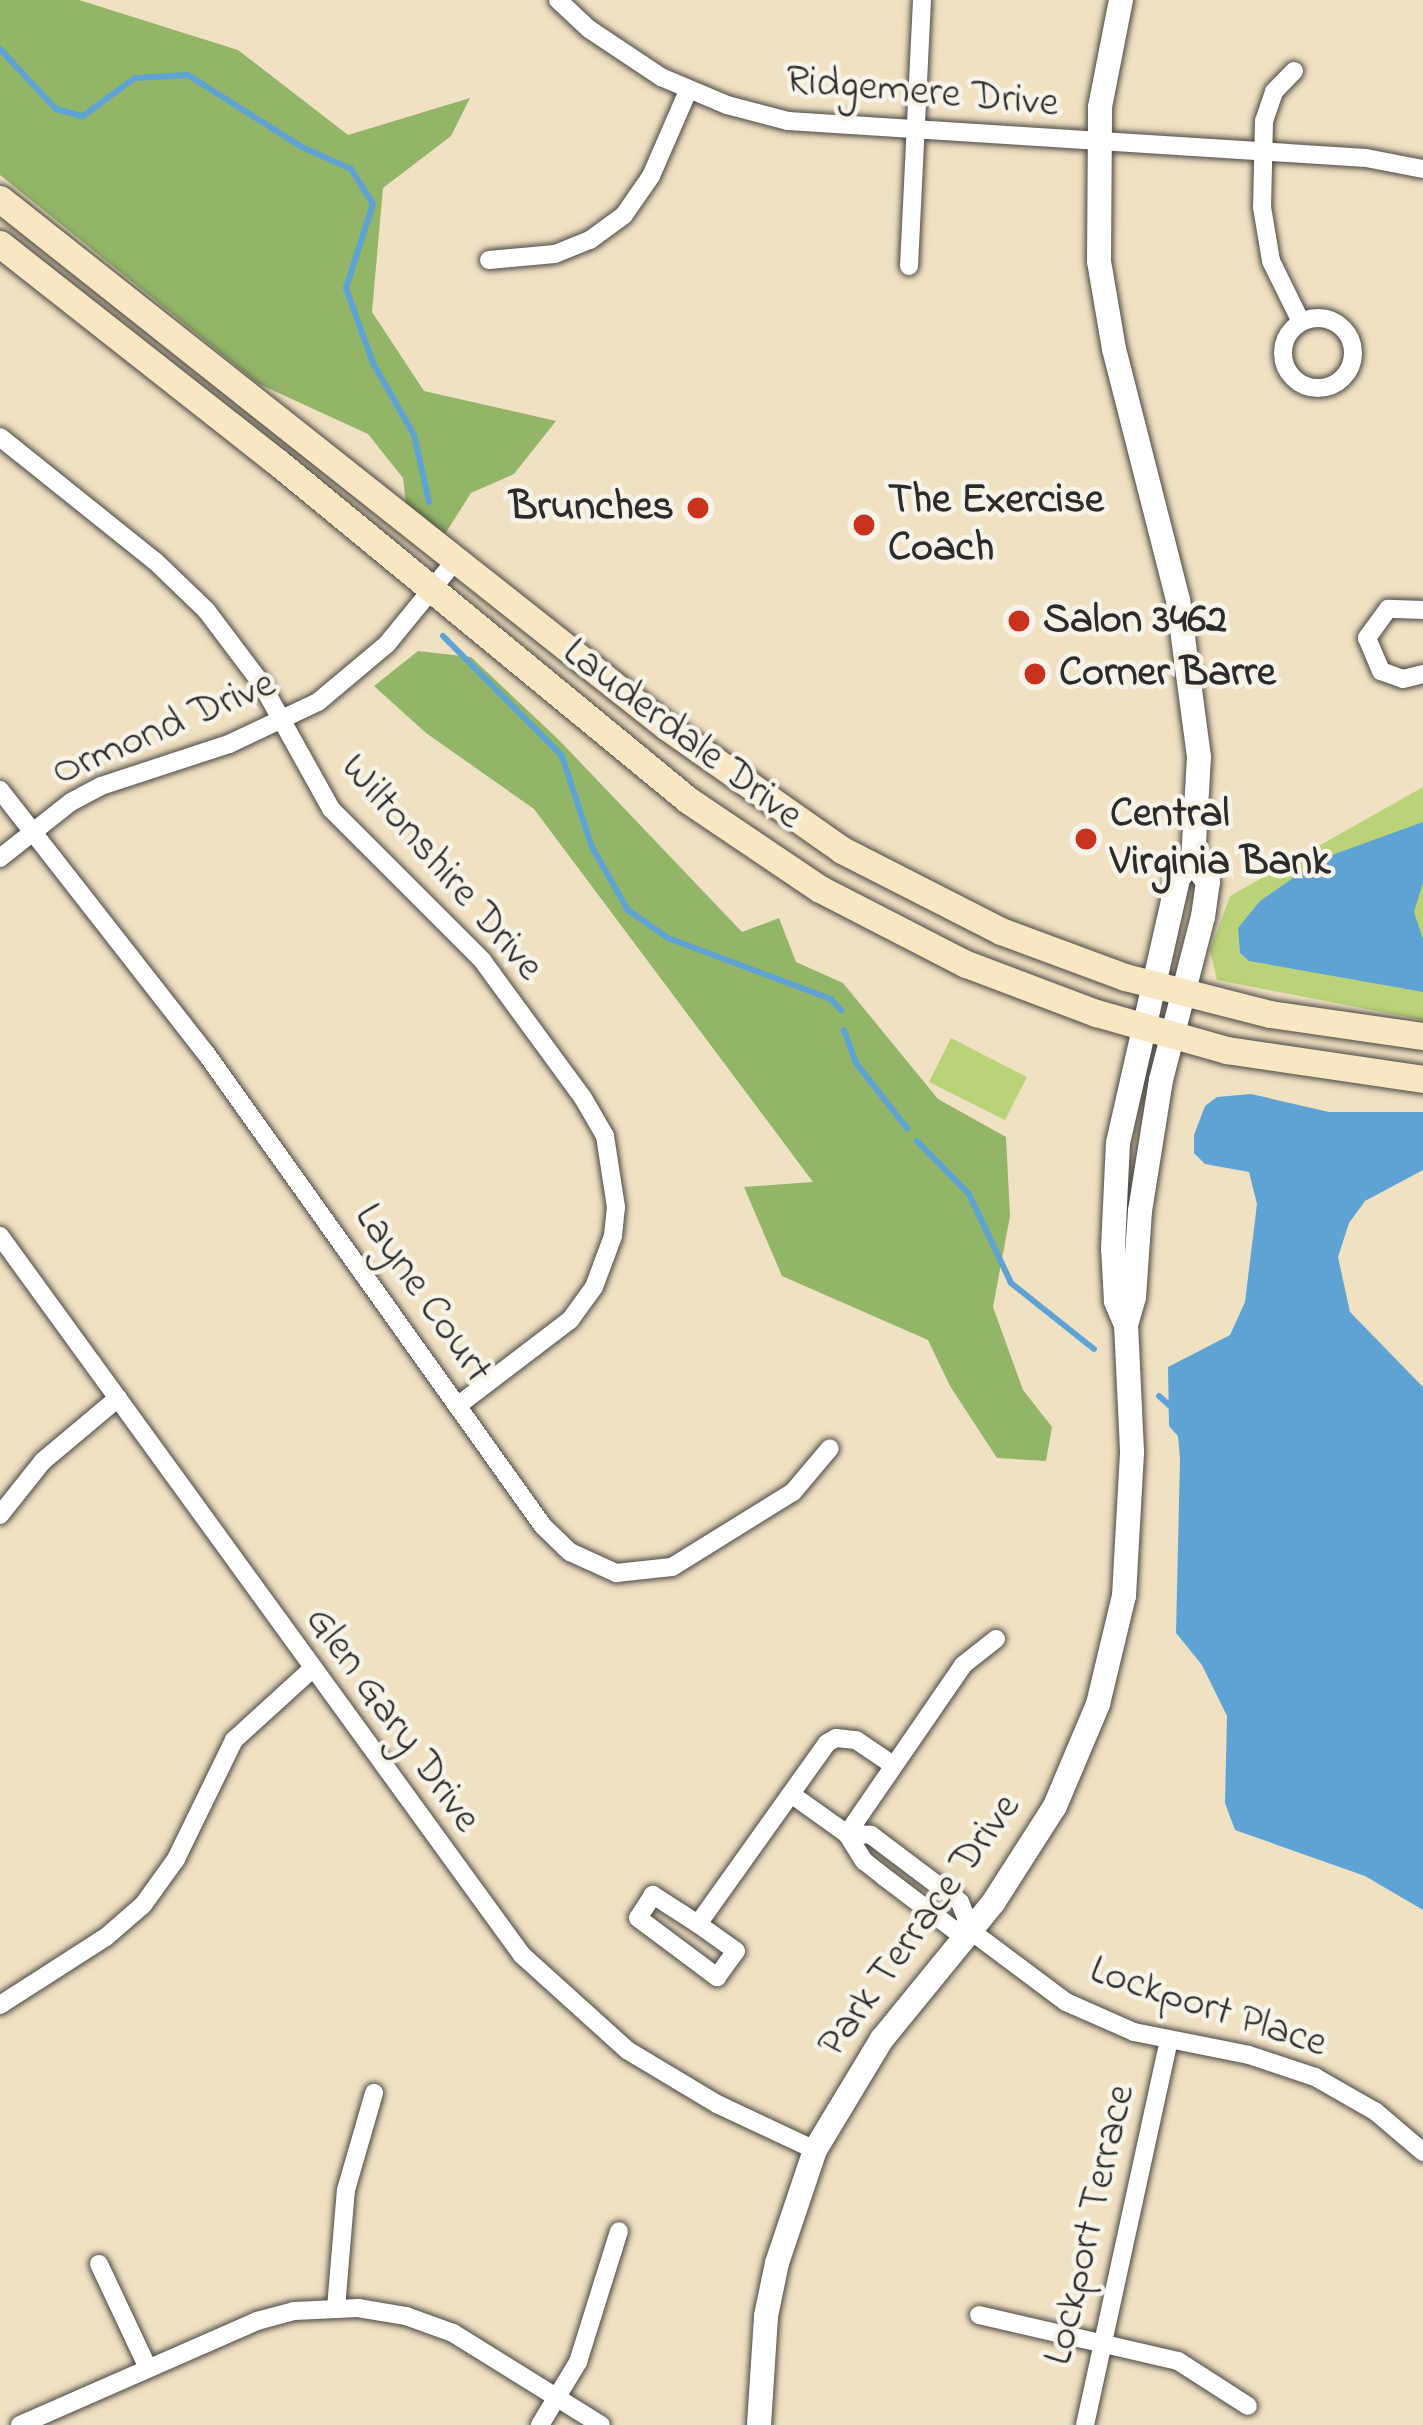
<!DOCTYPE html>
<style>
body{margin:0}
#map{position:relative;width:1423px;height:2425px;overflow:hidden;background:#f1e1c3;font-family:"Indie Flower",sans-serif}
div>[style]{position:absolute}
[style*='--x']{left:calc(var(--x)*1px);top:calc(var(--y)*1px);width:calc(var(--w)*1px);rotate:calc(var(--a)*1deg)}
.green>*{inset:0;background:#bad378}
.forest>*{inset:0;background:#93b568}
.water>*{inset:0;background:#5fa3d4}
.stream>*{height:6px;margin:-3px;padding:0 3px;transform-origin:3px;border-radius:3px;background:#5fa3d4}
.roads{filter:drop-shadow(0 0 3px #494642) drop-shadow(0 0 3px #494642)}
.minor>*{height:18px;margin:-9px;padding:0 9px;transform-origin:9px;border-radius:9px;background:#fff}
.minor>.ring{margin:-9px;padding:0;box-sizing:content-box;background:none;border:18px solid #fff;border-radius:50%}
.tertiary>*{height:24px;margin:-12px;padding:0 12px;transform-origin:12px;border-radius:12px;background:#fff}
.secondary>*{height:27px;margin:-13.5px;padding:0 13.5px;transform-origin:13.5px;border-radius:13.5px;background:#f9e7c3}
.dots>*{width:33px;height:33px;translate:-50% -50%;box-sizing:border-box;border:6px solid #f7f3e8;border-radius:50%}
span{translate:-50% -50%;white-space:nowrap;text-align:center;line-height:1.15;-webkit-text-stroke:9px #f7f3e8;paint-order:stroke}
.street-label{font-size:42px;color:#2b2b2b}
.poi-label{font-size:42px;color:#2b2b2b;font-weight:700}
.left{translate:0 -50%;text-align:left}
.right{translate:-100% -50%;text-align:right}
</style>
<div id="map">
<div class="green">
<i style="clip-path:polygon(1423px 787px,1423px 1020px,1217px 980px,1210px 950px,1230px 896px)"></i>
<i style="clip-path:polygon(951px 1038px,1027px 1077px,1005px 1120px,929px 1082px)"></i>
</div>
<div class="forest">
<i style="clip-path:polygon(0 0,79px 0,238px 50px,348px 135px,470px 98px,451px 136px,383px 188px,372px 312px,424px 391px,556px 421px,514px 474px,471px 493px,445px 534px,406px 503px,403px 478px,368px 434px,259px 384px,0 175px)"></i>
<i style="clip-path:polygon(418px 651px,471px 657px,559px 740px,742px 932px,779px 918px,796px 962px,843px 983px,938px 1099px,1006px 1137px,1010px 1216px,993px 1307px,1023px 1390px,1052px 1427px,1046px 1461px,997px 1458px,950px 1386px,928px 1340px,782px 1276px,744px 1187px,813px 1182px,534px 809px,426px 733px,374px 686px)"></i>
</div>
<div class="water">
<i style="clip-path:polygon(1423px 822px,1423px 883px,1414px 912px,1423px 939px,1423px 992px,1249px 961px,1240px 953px,1238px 928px,1260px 901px,1321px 859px)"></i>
<i style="clip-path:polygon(1251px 1094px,1329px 1112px,1423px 1112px,1423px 1170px,1365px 1201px,1349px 1223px,1338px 1257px,1350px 1312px,1423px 1387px,1423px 1910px,1365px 1876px,1235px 1830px,1225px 1803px,1227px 1716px,1202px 1665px,1176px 1633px,1180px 1458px,1178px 1436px,1169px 1426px,1168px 1367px,1230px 1335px,1245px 1302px,1257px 1204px,1249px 1172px,1205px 1164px,1194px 1153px,1194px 1135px,1205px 1106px,1217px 1097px)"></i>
</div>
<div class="stream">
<i style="--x:0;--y:49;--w:82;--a:47"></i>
<i style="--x:56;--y:109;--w:28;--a:15"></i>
<i style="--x:83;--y:116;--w:64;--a:-36.2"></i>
<i style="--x:135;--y:78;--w:53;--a:-3.2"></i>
<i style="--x:188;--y:75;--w:135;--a:32.3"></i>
<i style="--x:302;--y:147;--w:54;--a:24.2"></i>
<i style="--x:351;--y:169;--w:41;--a:57.8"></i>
<i style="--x:373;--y:204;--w:88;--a:107.8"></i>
<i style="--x:346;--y:288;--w:80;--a:70.2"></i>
<i style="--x:373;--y:363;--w:83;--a:60.3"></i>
<i style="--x:414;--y:435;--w:69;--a:77.4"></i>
<i style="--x:443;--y:636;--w:169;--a:45.2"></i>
<i style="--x:562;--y:756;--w:96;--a:71.8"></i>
<i style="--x:592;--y:847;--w:73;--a:60.3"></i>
<i style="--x:628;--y:910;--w:49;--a:35"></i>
<i style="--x:668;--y:938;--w:174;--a:20.5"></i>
<i style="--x:831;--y:999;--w:15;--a:48"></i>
<i style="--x:844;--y:1030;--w:35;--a:70"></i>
<i style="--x:856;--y:1063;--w:83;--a:51.9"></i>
<i style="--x:917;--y:1141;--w:74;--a:45.5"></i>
<i style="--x:969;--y:1194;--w:98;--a:64.7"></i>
<i style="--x:1011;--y:1283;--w:106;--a:38.5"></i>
<i style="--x:1159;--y:1396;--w:15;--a:42"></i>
</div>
<div class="roads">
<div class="minor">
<i style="--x:558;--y:0;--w:42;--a:43.1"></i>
<i style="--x:589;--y:29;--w:87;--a:33.7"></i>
<i style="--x:661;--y:77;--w:72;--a:23"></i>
<i style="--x:727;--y:105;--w:63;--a:14.7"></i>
<i style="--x:788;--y:121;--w:579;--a:3.66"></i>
<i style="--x:1366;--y:158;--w:58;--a:10.9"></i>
<i style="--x:1294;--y:71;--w:29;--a:134"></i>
<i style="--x:1274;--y:92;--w:31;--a:109"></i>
<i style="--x:1264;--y:121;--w:86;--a:91.3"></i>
<i style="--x:1262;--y:207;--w:55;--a:80.5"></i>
<i style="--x:1271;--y:261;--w:68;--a:63.8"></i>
<i style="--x:489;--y:260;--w:66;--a:-5.2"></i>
<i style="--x:555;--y:254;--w:38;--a:-22"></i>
<i style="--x:590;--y:240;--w:42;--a:-36.3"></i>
<i style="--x:624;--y:215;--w:47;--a:-55.3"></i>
<i style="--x:651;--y:176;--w:93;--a:-66.5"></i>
<i style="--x:909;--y:266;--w:266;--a:-87.2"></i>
<i class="ring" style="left:1283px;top:318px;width:52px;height:52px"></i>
<i style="--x:0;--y:437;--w:198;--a:38.7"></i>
<i style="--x:155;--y:561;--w:71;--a:43.9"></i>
<i style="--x:206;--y:610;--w:91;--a:53"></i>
<i style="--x:261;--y:683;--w:144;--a:60.9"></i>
<i style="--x:331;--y:809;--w:214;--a:45"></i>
<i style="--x:482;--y:960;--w:171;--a:53.8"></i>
<i style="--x:583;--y:1098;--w:44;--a:59.9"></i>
<i style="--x:605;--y:1136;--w:72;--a:81.2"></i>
<i style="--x:616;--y:1207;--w:29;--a:96"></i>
<i style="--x:613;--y:1236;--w:54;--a:110.4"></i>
<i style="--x:594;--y:1287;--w:41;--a:126"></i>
<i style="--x:570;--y:1320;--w:142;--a:142.7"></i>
<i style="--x:1423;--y:610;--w:35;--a:-178"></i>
<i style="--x:1388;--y:609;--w:36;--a:126"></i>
<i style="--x:1367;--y:638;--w:36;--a:67"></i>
<i style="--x:1381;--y:671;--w:23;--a:20"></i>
<i style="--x:1403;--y:679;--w:21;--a:-14"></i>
<i style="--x:0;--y:790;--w:333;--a:52"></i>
<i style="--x:205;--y:1052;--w:582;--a:54.51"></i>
<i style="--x:543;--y:1526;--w:37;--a:44"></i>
<i style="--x:570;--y:1552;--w:51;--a:24.5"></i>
<i style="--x:616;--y:1573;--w:56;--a:-6.1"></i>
<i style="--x:672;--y:1567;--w:142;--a:-31.8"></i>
<i style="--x:793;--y:1492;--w:57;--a:-49.9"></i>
<i style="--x:0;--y:858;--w:90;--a:-38.3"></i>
<i style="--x:71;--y:802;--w:34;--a:-28"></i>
<i style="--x:101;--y:786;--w:135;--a:-18.2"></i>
<i style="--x:229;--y:744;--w:98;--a:-25.3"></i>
<i style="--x:318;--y:702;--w:90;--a:-40"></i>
<i style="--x:387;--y:644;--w:106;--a:-50.7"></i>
<i style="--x:0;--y:1236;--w:889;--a:54.02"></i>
<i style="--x:522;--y:1955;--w:142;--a:42.1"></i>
<i style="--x:627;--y:2050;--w:105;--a:31"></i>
<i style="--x:717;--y:2104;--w:108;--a:25.1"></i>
<i style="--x:0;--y:1515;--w:69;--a:-51.5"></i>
<i style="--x:43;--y:1461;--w:98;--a:-40"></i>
<i style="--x:791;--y:1794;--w:69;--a:35.5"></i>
<i style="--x:847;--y:1834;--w:32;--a:58"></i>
<i style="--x:864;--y:1861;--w:24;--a:38"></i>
<i style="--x:883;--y:1876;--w:88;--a:37.1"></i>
<i style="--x:953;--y:1929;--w:18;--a:6"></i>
<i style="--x:847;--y:1834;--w:205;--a:-55.5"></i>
<i style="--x:963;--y:1665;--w:42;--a:-38.2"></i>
<i style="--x:847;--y:1834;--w:24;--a:2"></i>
<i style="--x:871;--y:1835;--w:111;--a:37"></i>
<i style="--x:960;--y:1902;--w:31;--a:69"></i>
<i style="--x:698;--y:1924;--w:54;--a:-147.2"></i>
<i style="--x:653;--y:1895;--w:27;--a:123"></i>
<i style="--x:638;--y:1918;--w:99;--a:36.8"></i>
<i style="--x:717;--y:1977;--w:32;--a:-54"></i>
<i style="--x:736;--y:1951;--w:47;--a:-144.6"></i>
<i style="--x:698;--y:1924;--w:222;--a:-54.5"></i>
<i style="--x:827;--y:1743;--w:10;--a:-29"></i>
<i style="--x:836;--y:1738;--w:20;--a:6"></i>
<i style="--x:856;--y:1740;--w:45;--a:34"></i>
<i style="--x:971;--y:1931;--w:119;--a:36.8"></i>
<i style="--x:1066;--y:2002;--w:74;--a:23.8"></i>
<i style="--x:1134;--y:2032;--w:117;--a:11.3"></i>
<i style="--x:1249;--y:2055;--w:70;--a:18.4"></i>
<i style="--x:1315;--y:2077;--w:70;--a:29.8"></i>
<i style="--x:1376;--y:2112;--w:62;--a:40.4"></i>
<i style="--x:0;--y:2005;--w:126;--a:-32.7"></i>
<i style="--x:106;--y:1937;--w:49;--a:-40.9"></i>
<i style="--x:143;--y:1905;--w:57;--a:-54.3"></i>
<i style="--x:176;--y:1859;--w:132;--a:-64"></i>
<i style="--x:234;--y:1740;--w:105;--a:-42.3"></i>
<i style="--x:99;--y:2264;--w:113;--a:64.8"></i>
<i style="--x:336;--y:2308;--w:118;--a:-85.2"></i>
<i style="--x:346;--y:2190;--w:101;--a:-73.9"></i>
<i style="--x:979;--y:2315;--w:204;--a:13"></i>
<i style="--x:1178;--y:2361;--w:83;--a:32.7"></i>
<i style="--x:20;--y:2425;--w:259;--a:-23.7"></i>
<i style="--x:257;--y:2321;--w:38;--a:-15"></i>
<i style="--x:294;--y:2311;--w:64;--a:-2.7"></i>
<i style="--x:358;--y:2308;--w:49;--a:9.5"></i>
<i style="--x:406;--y:2316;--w:50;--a:19.9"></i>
<i style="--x:453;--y:2333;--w:174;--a:31.9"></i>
<i style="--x:540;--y:2425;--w:74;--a:-58.9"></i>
<i style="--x:578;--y:2362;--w:137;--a:-72.6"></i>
<i style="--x:1085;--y:2425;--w:394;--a:-77.7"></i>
</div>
<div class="tertiary">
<i style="--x:1126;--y:1325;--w:29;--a:-74"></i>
<i style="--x:1134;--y:1297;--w:86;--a:-86"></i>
<i style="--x:1140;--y:1211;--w:133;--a:-80.9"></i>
<i style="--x:1161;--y:1080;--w:168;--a:-75.6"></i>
<i style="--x:1203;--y:917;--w:35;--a:-82"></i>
<i style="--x:1208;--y:882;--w:26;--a:-126"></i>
<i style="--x:759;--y:2425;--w:109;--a:-86.3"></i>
<i style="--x:766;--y:2316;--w:54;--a:-78.3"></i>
<i style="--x:777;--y:2263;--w:119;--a:-71.4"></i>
<i style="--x:815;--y:2150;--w:130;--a:-58.9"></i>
<i style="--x:882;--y:2039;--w:176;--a:-50.8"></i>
<i style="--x:993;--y:1903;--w:115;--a:-57.4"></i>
<i style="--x:1055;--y:1806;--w:111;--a:-67.1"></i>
<i style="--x:1098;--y:1704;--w:111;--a:-76.5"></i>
<i style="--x:1124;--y:1596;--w:145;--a:-86.8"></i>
<i style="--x:1132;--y:1451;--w:126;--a:-92.7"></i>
<i style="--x:1126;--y:1325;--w:26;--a:-113"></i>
<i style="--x:1116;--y:1301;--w:53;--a:-93.2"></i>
<i style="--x:1113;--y:1248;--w:105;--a:-87.3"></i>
<i style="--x:1118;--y:1143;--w:272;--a:-77.2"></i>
<i style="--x:1178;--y:878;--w:23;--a:-49"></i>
<i style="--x:1193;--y:861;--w:104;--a:-86.7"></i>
<i style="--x:1199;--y:757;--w:158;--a:-97.6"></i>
<i style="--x:1178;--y:600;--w:259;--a:-104.3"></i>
<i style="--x:1114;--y:349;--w:89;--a:-99.7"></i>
<i style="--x:1099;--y:261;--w:154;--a:-89.6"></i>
<i style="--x:1100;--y:107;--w:109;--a:-78.9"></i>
</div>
<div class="secondary">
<i style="--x:0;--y:199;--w:851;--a:38.37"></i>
<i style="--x:667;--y:727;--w:214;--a:35.1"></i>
<i style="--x:842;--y:850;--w:178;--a:27"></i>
<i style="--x:1001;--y:931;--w:132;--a:20.4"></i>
<i style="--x:1125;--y:977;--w:150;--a:14.3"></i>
<i style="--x:1270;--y:1014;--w:155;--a:8.2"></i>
<i style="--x:0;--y:244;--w:351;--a:38.2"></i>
<i style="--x:276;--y:461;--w:534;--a:39.45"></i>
<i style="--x:688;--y:800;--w:159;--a:34"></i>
<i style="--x:820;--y:889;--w:164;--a:27.2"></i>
<i style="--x:966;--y:964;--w:139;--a:20.7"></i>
<i style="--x:1096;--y:1013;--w:136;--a:15.8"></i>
<i style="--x:1227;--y:1050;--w:198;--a:8.4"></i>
</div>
</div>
<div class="dots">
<i style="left:698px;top:508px;background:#c8321e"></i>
<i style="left:864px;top:525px;background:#c8321e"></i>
<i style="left:1019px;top:621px;background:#c8321e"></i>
<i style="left:1035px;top:674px;background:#c8321e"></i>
<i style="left:1086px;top:839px;background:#c8321e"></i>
</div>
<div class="street-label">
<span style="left:922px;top:93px;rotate:5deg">Ridgemere Drive</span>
<span style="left:164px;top:729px;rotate:-23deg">Ormond Drive</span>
<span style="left:682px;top:735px;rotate:37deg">Lauderdale Drive</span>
<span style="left:441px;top:868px;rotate:49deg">Wiltonshire Drive</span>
<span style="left:422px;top:1294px;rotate:55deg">Layne Court</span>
<span style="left:392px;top:1720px;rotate:54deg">Glen Gary Drive</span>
<span style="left:920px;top:1926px;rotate:-54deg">Park Terrace Drive</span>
<span style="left:1208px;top:2008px;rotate:18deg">Lockport Place</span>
<span style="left:1091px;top:2225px;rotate:-77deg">Lockport Terrace</span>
</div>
<div class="poi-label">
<span class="left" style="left:888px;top:525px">The Exercise<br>Coach</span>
<span class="right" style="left:674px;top:508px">Brunches</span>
<span class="left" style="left:1043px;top:621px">Salon 3462</span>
<span class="left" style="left:1059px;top:674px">Corner Barre</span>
<span class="left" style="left:1110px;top:839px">Central<br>Virginia Bank</span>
</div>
</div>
